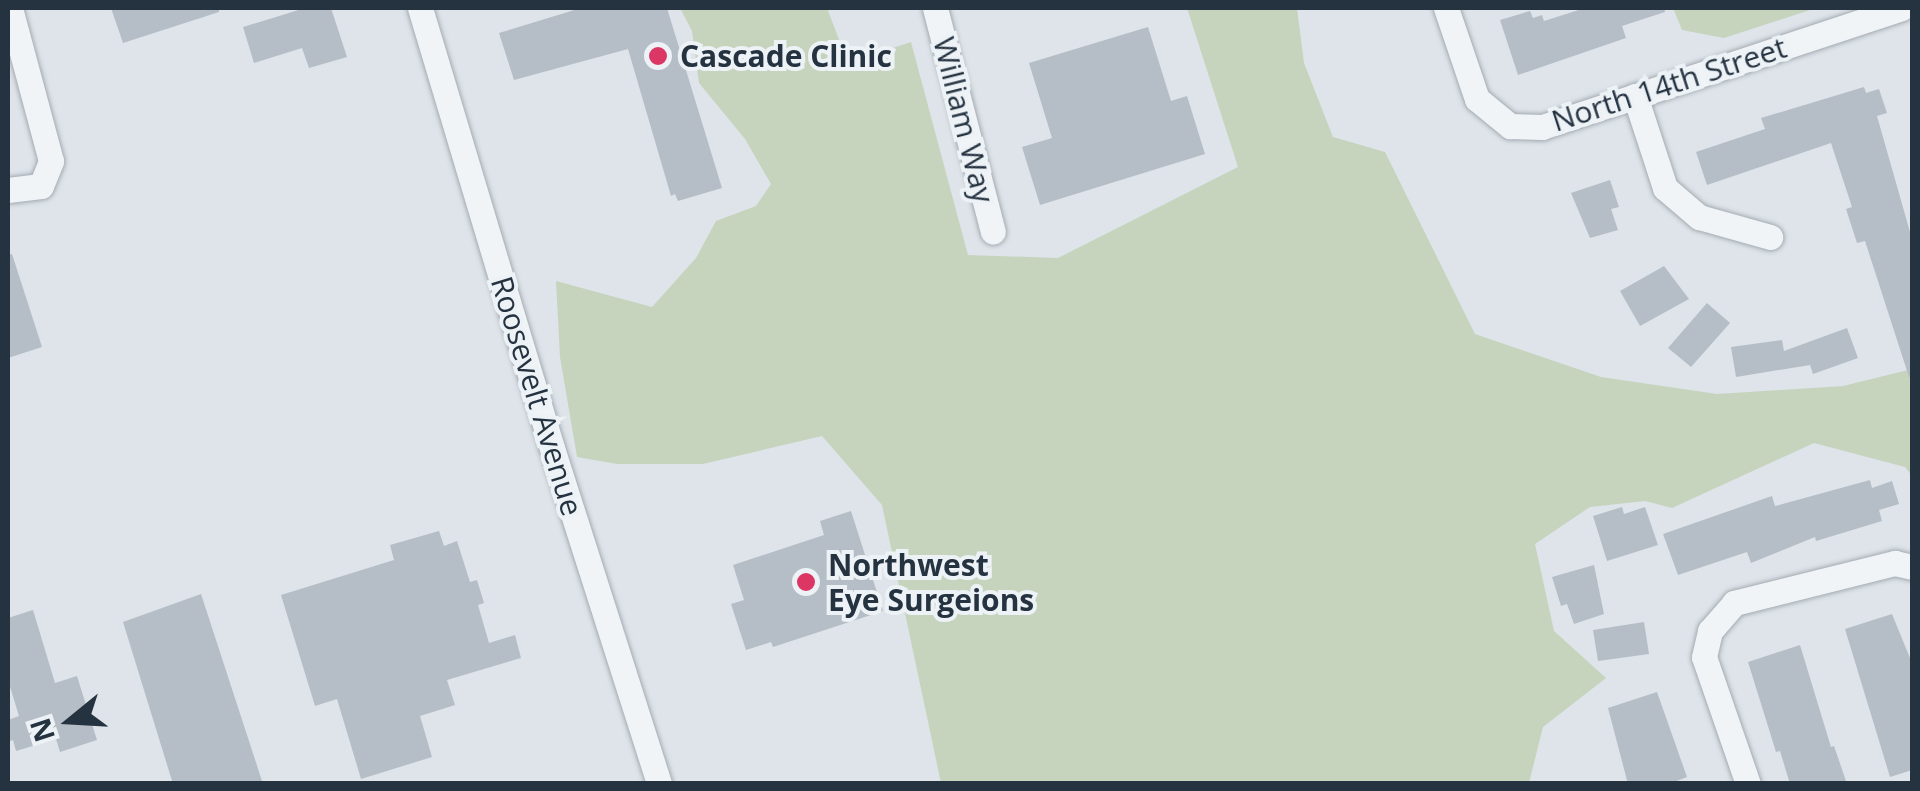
<!DOCTYPE html>
<style>
body{margin:0}
#map{position:relative;width:1920px;height:791px;overflow:hidden;background:#dee4e9;font-family:"Open Sans",sans-serif}
div>[style]{position:absolute}
[style*='--x']{left:calc(var(--x)*1px);top:calc(var(--y)*1px);width:calc(var(--w)*1px);rotate:calc(var(--a)*1deg)}
.green>*{inset:0;background:#c6d4be}
.building>*{inset:0;background:#b5bec6}
.roads{filter:drop-shadow(0 0 2px #a3abb3) drop-shadow(0 0 2px #a3abb3)}
.minor>*{height:25px;margin:-12.5px;padding:0 12.5px;transform-origin:12.5px;border-radius:12.5px;background:#f1f4f7}
.dots>*{width:28px;height:28px;translate:-50% -50%;box-sizing:border-box;border:5px solid #edf2f6;border-radius:50%}
span{translate:-50% -50%;white-space:nowrap;text-align:center;line-height:1.15;-webkit-text-stroke:8px #edf2f6;paint-order:stroke}
.poi-label{font-size:30px;color:#253341;font-weight:700}
.left{translate:0 -50%;text-align:left}
.street-label{font-size:30px;color:#253341}
.frame{position:absolute;inset:0;border:10px solid #253341;pointer-events:none}
.north{position:absolute;left:20px;top:671px;width:100px;height:100px;-webkit-text-stroke:8px #edf2f6;paint-order:stroke;rotate:252deg;font-size:28px;font-weight:700;line-height:40px;text-align:center;color:#253341}
.north::after{content:'';display:block;margin:auto;width:35px;height:45px;background:#253341;clip-path:polygon(50% 0,100% 100%,50% 72%,0 100%)}
</style>
<div id="map">
<div class="green">
<i style="clip-path:polygon(680px 8px,827px 8px,848px 63px,911px 42px,968px 255px,1058px 258px,1238px 167px,1187px 8px,1297px 8px,1304px 63px,1333px 137px,1385px 152px,1475px 334px,1601px 377px,1717px 394px,1843px 386px,1912px 369px,1912px 476px,1905px 467px,1814px 443px,1672px 508px,1645px 501px,1590px 507px,1535px 544px,1554px 631px,1606px 678px,1543px 727px,1529px 783px,941px 783px,882px 505px,822px 436px,703px 464px,617px 464px,577px 457px,560px 357px,556px 281px,652px 307px,696px 258px,716px 221px,756px 206px,771px 184px,745px 139px,699px 83px,692px 31px)"></i>
<i style="clip-path:polygon(1673px 8px,1816px 8px,1724px 38px,1682px 30px)"></i>
</div>
<div class="building">
<i style="clip-path:polygon(111px 8px,219px 8px,219px 12px,123px 43px)"></i>
<i style="clip-path:polygon(305px 8px,331px 8px,347px 57px,309px 68px,302px 48px,254px 63px,243px 27px)"></i>
<i style="clip-path:polygon(581px 8px,667px 8px,722px 188px,678px 201px,675px 194px,671px 196px,628px 49px,514px 80px,499px 33px)"></i>
<i style="clip-path:polygon(1585px 8px,1664px 8px,1665px 12px,1622px 26px,1626px 38px,1518px 75px,1500px 20px,1530px 11px,1533px 18px,1542px 15px,1544px 21px)"></i>
<i style="clip-path:polygon(1148px 27px,1171px 101px,1187px 96px,1205px 154px,1040px 205px,1022px 147px,1052px 138px,1029px 63px)"></i>
<i style="clip-path:polygon(1864px 87px,1866px 93px,1879px 89px,1887px 113px,1877px 116px,1912px 239px,1912px 376px,1909px 377px,1865px 241px,1857px 243px,1846px 209px,1852px 207px,1831px 143px,1707px 185px,1696px 152px,1765px 129px,1761px 118px)"></i>
<i style="clip-path:polygon(1610px 180px,1619px 207px,1611px 209px,1618px 230px,1590px 238px,1571px 193px)"></i>
<i style="clip-path:polygon(12px 254px,42px 347px,8px 358px,8px 255px)"></i>
<i style="clip-path:polygon(1664px 266px,1689px 299px,1640px 326px,1620px 291px)"></i>
<i style="clip-path:polygon(1707px 303px,1730px 323px,1691px 367px,1668px 348px)"></i>
<i style="clip-path:polygon(1847px 328px,1858px 358px,1813px 374px,1810px 365px,1736px 377px,1731px 347px,1782px 340px,1784px 351px)"></i>
<i style="clip-path:polygon(1870px 480px,1872px 488px,1892px 481px,1899px 504px,1879px 510px,1882px 521px,1816px 541px,1815px 537px,1751px 563px,1747px 552px,1678px 575px,1663px 534px,1772px 496px,1775px 506px)"></i>
<i style="clip-path:polygon(1622px 507px,1624px 514px,1645px 507px,1658px 545px,1607px 561px,1593px 516px)"></i>
<i style="clip-path:polygon(851px 511px,883px 611px,773px 647px,771px 642px,746px 650px,731px 604px,744px 600px,733px 565px,824px 535px,820px 521px)"></i>
<i style="clip-path:polygon(439px 531px,444px 546px,457px 541px,470px 582px,477px 580px,484px 603px,478px 605px,489px 643px,515px 635px,521px 658px,447px 680px,455px 705px,420px 716px,432px 757px,361px 779px,337px 699px,315px 706px,281px 595px,394px 560px,390px 545px)"></i>
<i style="clip-path:polygon(1594px 565px,1604px 614px,1574px 624px,1567px 604px,1561px 606px,1552px 577px)"></i>
<i style="clip-path:polygon(201px 594px,263px 784px,173px 784px,123px 622px)"></i>
<i style="clip-path:polygon(33px 610px,55px 683px,77px 676px,97px 740px,60px 752px,56px 739px,16px 751px,13px 740px,8px 742px,8px 720px,19px 716px,8px 680px,8px 618px)"></i>
<i style="clip-path:polygon(1892px 614px,1912px 663px,1912px 770px,1890px 777px,1845px 629px)"></i>
<i style="clip-path:polygon(1644px 622px,1649px 654px,1598px 661px,1593px 630px)"></i>
<i style="clip-path:polygon(1800px 645px,1831px 747px,1834px 746px,1847px 784px,1790px 784px,1780px 751px,1776px 752px,1748px 662px)"></i>
<i style="clip-path:polygon(1657px 692px,1687px 777px,1669px 784px,1628px 784px,1608px 708px)"></i>
</div>
<div class="roads">
<div class="minor">
<i style="--x:420;--y:8;--w:459;--a:73.3"></i>
<i style="--x:552;--y:448;--w:353;--a:72.3"></i>
<i style="--x:935;--y:8;--w:231;--a:75.5"></i>
<i style="--x:1446;--y:8;--w:96;--a:71.2"></i>
<i style="--x:1477;--y:99;--w:43;--a:39.3"></i>
<i style="--x:1510;--y:126;--w:32;--a:2"></i>
<i style="--x:1542;--y:127;--w:378;--a:-18.3"></i>
<i style="--x:1635;--y:96;--w:97;--a:71.9"></i>
<i style="--x:1665;--y:188;--w:45;--a:40.5"></i>
<i style="--x:1699;--y:217;--w:74;--a:15.7"></i>
<i style="--x:8;--y:190;--w:33;--a:-7"></i>
<i style="--x:41;--y:186;--w:27;--a:-68"></i>
<i style="--x:51;--y:161;--w:158;--a:-105"></i>
<i style="--x:1748;--y:784;--w:134;--a:-109.1"></i>
<i style="--x:1704;--y:657;--w:27;--a:-77"></i>
<i style="--x:1710;--y:631;--w:37;--a:-49"></i>
<i style="--x:1734;--y:603;--w:166;--a:-14"></i>
<i style="--x:1895;--y:563;--w:17;--a:13"></i>
</div>
</div>
<div class="dots">
<i style="left:658px;top:56px;background:#db3664"></i>
<i style="left:806px;top:582px;background:#db3664"></i>
</div>
<div class="poi-label">
<span class="left" style="left:680px;top:56px">Cascade Clinic</span>
<span class="left" style="left:828px;top:582px">Northwest<br>Eye Surgeions</span>
</div>
<div class="street-label">
<span style="left:1669px;top:84px;rotate:-18deg">North 14th Street</span>
<span style="left:964px;top:120px;rotate:76deg">William Way</span>
<span style="left:537px;top:396px;rotate:73deg">Roosevelt Avenue</span>
</div>
<div class="frame"></div>
<div class="north">N</div>
</div>
